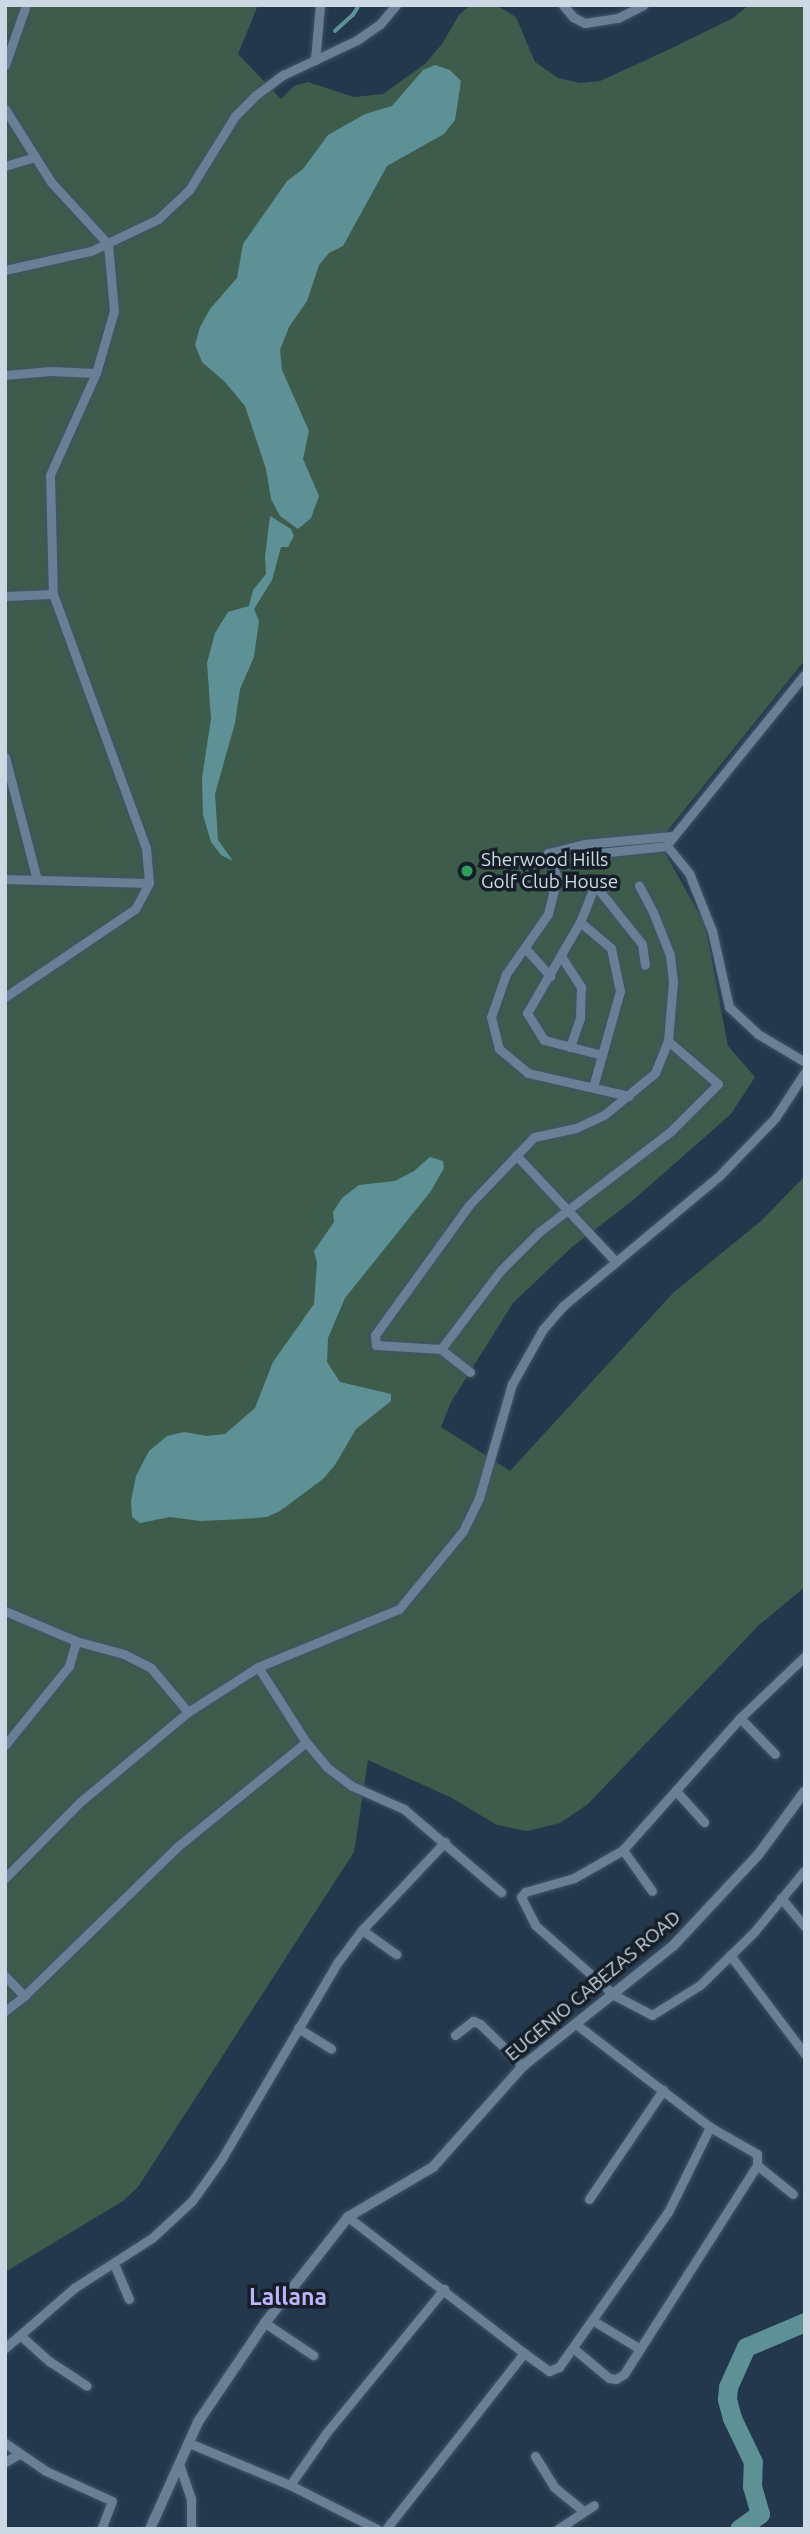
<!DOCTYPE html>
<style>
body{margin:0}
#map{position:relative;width:810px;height:2534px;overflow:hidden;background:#23384c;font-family:Ubuntu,sans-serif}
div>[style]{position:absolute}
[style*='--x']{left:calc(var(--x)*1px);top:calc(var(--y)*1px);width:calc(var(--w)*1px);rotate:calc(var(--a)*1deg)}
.green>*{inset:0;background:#3e5c4c}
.water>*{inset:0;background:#5d9196}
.stream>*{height:3.5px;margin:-1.75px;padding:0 1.75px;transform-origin:1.75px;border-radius:1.75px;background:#5d9196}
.river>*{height:19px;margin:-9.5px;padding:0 9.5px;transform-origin:9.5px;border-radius:9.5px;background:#5d9196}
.roads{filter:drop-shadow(0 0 2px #415364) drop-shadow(0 0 2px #415364)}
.minor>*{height:9px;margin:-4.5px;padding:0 4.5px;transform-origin:4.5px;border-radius:4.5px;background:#687f96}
.tertiary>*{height:10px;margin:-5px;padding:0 5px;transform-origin:5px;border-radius:5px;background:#687f96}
.dots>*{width:19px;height:19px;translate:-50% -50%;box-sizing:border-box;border:4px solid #161f28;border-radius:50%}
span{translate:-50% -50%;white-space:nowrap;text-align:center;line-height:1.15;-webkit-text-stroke:7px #161f28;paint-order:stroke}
.poi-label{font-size:19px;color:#ccd9e5}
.left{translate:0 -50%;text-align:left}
.street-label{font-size:19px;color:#ccd9e5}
.quarter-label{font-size:23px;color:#bdb4fb;font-weight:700}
.frame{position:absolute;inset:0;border:7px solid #ccd9e5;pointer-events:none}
</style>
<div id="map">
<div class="green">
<i style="clip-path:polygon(5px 5px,258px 5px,238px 54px,281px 99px,294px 86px,308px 82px,354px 97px,383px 94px,425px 64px,442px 44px,459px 15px,470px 5px,496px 5px,516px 17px,535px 62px,558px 78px,580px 83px,600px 81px,670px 49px,733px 18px,749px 5px,805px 5px,805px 660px,668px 830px,665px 853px,705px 924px,728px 1046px,755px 1077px,731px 1114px,632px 1201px,572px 1247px,513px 1303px,451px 1402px,441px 1427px,510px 1471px,674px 1292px,761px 1221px,805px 1176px,805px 1587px,759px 1625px,588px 1804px,560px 1823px,527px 1831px,497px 1825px,450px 1797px,368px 1760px,354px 1852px,138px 2187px,123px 2201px,5px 2272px)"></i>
</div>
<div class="water">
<i style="clip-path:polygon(435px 65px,450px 70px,461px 81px,455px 120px,444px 134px,387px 166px,343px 246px,329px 253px,319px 265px,307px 301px,289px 327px,280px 350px,282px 370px,309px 431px,303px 459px,319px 496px,311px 518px,298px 529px,280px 516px,271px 499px,266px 469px,245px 406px,225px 382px,202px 362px,195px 345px,200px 327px,210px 309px,237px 278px,243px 244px,287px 181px,303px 169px,328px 135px,365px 114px,392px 106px,423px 70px)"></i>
<i style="clip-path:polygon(270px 516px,291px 529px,294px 536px,288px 547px,281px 547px,272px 580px,254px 609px,259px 621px,254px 657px,240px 689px,235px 723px,215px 794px,218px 840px,233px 861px,221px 855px,211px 842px,203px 815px,202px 778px,211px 719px,207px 663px,215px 633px,228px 612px,249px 606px,253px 590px,266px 574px,265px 557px)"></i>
<i style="clip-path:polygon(430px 1157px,443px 1161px,444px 1168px,431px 1191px,345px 1298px,328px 1338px,327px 1362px,340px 1382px,391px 1394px,391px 1401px,356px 1429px,335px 1465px,323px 1479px,280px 1511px,267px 1517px,243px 1519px,201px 1521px,170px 1517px,140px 1523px,132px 1517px,131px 1501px,136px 1476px,149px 1451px,167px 1436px,184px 1432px,207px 1436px,225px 1434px,255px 1408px,273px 1362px,314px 1304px,317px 1263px,314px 1251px,334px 1222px,333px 1212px,342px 1198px,359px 1185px,395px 1181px,414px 1171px)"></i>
</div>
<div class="stream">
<i style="--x:335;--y:31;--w:24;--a:-42"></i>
<i style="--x:353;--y:15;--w:12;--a:-59"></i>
</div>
<div class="river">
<i style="--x:739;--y:2529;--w:26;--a:-36"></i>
<i style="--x:760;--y:2514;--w:29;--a:-106"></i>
<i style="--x:752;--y:2486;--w:24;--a:-88"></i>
<i style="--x:753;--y:2462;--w:49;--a:-115.5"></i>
<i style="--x:732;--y:2418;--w:20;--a:-105"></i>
<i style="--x:727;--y:2399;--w:12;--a:-85"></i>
<i style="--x:728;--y:2387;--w:44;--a:-65.8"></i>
<i style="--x:746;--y:2347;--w:64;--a:-23"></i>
</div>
<div class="roads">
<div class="minor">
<i style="--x:563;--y:5;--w:16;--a:50"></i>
<i style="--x:573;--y:17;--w:13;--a:27"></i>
<i style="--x:585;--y:23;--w:33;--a:-9"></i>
<i style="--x:618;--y:18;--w:28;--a:-27"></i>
<i style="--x:315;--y:60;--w:55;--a:-84.8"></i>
<i style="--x:5;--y:65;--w:64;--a:-70.7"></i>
<i style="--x:5;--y:109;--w:86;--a:57.8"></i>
<i style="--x:51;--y:182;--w:84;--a:47.4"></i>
<i style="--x:108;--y:244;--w:67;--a:84.9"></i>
<i style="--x:114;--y:311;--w:65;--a:106.2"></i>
<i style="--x:96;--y:373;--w:112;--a:114.3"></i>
<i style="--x:50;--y:475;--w:119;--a:88.6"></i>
<i style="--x:53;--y:594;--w:270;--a:69.9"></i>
<i style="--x:146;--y:848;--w:35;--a:85"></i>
<i style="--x:149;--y:883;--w:30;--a:118"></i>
<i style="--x:135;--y:909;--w:157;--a:145.9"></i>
<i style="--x:5;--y:166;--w:31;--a:-17"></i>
<i style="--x:5;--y:270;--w:88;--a:-12.5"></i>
<i style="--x:91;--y:251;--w:74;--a:-25.5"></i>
<i style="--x:158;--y:219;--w:42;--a:-43.1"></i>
<i style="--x:189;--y:190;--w:87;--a:-58.1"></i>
<i style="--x:235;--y:116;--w:30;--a:-45"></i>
<i style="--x:256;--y:95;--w:34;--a:-37"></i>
<i style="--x:283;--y:75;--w:82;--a:-25.3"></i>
<i style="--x:357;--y:40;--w:28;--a:-35"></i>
<i style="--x:380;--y:24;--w:25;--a:-50"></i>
<i style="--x:5;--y:375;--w:46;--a:-5"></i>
<i style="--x:51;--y:371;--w:45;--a:2.5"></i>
<i style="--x:5;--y:596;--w:48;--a:-2.4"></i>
<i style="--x:5;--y:757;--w:127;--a:75.4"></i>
<i style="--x:669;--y:842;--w:216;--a:-51"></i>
<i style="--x:667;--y:846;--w:35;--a:51"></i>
<i style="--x:689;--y:873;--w:62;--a:68.4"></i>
<i style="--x:712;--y:931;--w:78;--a:77.4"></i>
<i style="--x:729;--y:1007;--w:40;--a:43"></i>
<i style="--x:758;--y:1034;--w:55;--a:30.8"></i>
<i style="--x:552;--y:866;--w:31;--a:-21"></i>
<i style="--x:581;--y:855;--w:86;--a:-6"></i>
<i style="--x:5;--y:879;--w:144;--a:1.6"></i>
<i style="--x:580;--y:922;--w:40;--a:40"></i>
<i style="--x:611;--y:948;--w:44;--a:78.2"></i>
<i style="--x:620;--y:991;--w:100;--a:105.7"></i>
<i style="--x:525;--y:948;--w:38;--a:48"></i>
<i style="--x:561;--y:956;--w:37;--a:57"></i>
<i style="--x:581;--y:987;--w:31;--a:92"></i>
<i style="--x:580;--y:1018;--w:31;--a:109"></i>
<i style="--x:602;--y:1055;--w:60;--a:-165.5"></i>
<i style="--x:544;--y:1040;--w:32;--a:-122"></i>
<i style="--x:527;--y:1013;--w:105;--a:-59.8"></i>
<i style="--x:580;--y:922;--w:40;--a:-68"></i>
<i style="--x:595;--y:885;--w:75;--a:51.5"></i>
<i style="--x:642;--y:944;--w:21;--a:82"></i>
<i style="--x:629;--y:1096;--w:104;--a:-167.2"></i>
<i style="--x:528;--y:1073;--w:38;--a:-140"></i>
<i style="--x:499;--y:1049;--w:33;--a:-104"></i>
<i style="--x:491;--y:1017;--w:46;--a:-70.8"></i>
<i style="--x:506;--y:974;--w:73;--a:-55"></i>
<i style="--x:548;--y:914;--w:37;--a:-76"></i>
<i style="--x:557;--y:878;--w:27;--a:-110"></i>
<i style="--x:548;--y:853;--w:37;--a:-14"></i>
<i style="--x:584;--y:844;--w:88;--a:-5.2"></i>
<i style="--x:516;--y:1155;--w:146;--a:46.9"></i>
<i style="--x:441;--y:1349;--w:99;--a:-52.8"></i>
<i style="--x:501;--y:1270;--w:54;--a:-45"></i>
<i style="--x:539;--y:1232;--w:165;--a:-37.4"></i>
<i style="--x:670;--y:1132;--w:68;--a:-45"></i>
<i style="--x:718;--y:1084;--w:66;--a:-139.3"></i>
<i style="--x:470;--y:1372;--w:37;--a:-142"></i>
<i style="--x:441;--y:1349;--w:65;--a:-176.5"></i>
<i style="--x:376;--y:1345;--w:10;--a:-96"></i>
<i style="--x:375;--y:1335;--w:160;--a:-54.1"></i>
<i style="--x:469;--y:1205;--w:94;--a:-46.3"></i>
<i style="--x:534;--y:1137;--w:43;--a:-12.1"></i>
<i style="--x:576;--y:1128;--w:31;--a:-25"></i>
<i style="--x:604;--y:1115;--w:66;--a:-39.5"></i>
<i style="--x:655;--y:1073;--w:35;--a:-68"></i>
<i style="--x:668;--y:1041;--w:60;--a:-85.2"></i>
<i style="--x:673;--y:981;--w:26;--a:-97"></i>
<i style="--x:670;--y:955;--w:46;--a:-111.6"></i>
<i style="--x:653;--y:912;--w:30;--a:-118"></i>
<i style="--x:5;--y:1611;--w:77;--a:22.9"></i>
<i style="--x:76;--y:1641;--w:50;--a:15.2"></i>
<i style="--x:124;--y:1654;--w:30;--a:27"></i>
<i style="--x:151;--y:1668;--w:57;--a:49.9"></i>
<i style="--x:805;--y:1656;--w:90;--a:136.4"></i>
<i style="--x:740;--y:1718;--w:176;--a:131.6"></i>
<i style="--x:623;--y:1850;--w:56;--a:150.3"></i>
<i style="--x:574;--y:1878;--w:51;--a:164.1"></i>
<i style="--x:525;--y:1892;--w:6;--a:129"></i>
<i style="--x:521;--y:1897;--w:31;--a:63"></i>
<i style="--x:535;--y:1925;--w:106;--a:41.5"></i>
<i style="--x:614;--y:1995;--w:43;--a:27.8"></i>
<i style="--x:652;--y:2015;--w:57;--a:-32"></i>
<i style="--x:700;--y:1985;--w:76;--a:-44.5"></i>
<i style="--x:754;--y:1932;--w:80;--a:-50.6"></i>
<i style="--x:258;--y:1667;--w:89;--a:57.4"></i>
<i style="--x:306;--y:1742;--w:34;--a:50"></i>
<i style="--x:328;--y:1768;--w:30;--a:37"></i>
<i style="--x:352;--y:1786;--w:57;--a:23.9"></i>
<i style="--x:404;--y:1809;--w:128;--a:40.6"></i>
<i style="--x:740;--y:1718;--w:50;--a:45.8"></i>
<i style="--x:5;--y:1745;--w:102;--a:-51"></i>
<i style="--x:69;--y:1666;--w:26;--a:-74"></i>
<i style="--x:676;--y:1791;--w:42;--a:47.9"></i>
<i style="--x:623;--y:1850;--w:50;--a:54.7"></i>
<i style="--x:5;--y:1878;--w:107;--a:-45.4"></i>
<i style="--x:80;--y:1802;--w:141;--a:-39.8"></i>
<i style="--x:188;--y:1712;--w:83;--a:-32.7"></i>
<i style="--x:258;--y:1667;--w:152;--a:-22.4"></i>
<i style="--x:399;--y:1609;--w:101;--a:-50.6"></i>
<i style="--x:463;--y:1531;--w:37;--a:-64"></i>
<i style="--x:479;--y:1498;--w:119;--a:-73.9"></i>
<i style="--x:512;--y:1384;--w:63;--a:-60.6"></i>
<i style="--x:543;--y:1329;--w:30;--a:-49"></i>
<i style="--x:563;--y:1306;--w:204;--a:-39.8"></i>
<i style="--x:720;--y:1175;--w:79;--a:-46"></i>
<i style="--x:775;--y:1118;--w:55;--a:-56.9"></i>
<i style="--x:781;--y:1898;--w:38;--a:50"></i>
<i style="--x:362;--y:1930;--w:42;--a:35.2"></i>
<i style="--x:730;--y:1955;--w:124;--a:52.9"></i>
<i style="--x:5;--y:1976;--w:28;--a:46"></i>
<i style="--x:5;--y:2011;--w:24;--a:-38"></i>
<i style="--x:24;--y:1996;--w:214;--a:-44.2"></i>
<i style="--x:177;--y:1847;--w:166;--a:-39.1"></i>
<i style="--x:298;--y:2028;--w:39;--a:32"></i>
<i style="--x:455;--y:2035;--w:23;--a:-38"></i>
<i style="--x:473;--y:2021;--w:8;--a:23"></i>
<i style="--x:480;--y:2024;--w:60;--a:44.3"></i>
<i style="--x:757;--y:2165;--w:46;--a:38.9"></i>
<i style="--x:589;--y:2199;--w:132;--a:-55.8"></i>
<i style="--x:348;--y:2217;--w:222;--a:37.7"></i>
<i style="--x:114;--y:2264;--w:38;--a:67"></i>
<i style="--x:592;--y:2320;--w:56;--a:31.1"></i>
<i style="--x:265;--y:2323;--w:58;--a:33.7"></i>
<i style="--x:21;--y:2336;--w:38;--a:42"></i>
<i style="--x:49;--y:2361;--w:45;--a:33.3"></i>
<i style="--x:5;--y:2348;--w:91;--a:-41"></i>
<i style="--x:74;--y:2288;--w:93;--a:-32.7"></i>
<i style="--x:152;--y:2238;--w:54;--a:-42.8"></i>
<i style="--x:192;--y:2201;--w:50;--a:-54.7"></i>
<i style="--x:221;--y:2160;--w:229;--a:-59.5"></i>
<i style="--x:337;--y:1963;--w:41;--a:-52.9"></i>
<i style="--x:362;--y:1930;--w:121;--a:-46.7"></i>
<i style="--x:573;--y:2348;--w:47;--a:39.8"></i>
<i style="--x:609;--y:2378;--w:7;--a:8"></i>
<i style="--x:616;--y:2379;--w:9;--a:-32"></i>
<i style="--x:624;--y:2374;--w:248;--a:-57.5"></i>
<i style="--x:757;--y:2165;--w:11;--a:-90"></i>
<i style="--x:757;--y:2154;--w:54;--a:-150.1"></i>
<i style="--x:5;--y:2443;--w:50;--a:34.3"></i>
<i style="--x:46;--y:2471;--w:72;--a:24.4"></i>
<i style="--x:112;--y:2501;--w:30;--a:111"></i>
<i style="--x:189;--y:2443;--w:109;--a:22.6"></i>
<i style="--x:290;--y:2485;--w:97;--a:26.8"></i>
<i style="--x:535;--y:2456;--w:36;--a:58"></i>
<i style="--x:554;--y:2487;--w:38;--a:39"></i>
<i style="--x:5;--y:2462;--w:16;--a:-30"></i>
<i style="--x:179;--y:2464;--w:37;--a:71"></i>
<i style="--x:191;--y:2499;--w:30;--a:90"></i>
<i style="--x:290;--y:2485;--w:65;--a:-55.1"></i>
<i style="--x:327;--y:2432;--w:185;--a:-50.7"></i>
<i style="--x:386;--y:2529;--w:224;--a:-51.9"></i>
<i style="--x:524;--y:2353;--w:31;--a:36"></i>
<i style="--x:549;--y:2371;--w:11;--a:-22"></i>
<i style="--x:559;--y:2367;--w:189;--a:-54.9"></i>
<i style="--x:668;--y:2212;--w:95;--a:-63.7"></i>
<i style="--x:710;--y:2127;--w:169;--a:-142.5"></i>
<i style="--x:558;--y:2529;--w:43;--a:-33.7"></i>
</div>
<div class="tertiary">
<i style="--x:150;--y:2529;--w:117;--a:-65.8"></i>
<i style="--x:198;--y:2422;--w:120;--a:-55.9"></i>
<i style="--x:265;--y:2323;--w:135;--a:-51.9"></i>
<i style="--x:348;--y:2217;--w:99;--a:-30.5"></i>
<i style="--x:433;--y:2167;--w:135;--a:-48.3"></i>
<i style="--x:523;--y:2066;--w:192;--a:-38.7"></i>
<i style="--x:673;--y:1946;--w:125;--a:-47"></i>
<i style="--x:758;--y:1855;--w:79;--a:-53.7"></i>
</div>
</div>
<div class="dots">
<i style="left:467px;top:871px;background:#2e9e5b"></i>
</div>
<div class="poi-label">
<span class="left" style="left:481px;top:871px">Sherwood Hills<br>Golf Club House</span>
</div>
<div class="street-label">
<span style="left:593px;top:1986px;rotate:-40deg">EUGENIO CABEZAS ROAD</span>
</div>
<div class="quarter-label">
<span style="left:288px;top:2297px">Lallana</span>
</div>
<div class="frame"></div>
</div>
